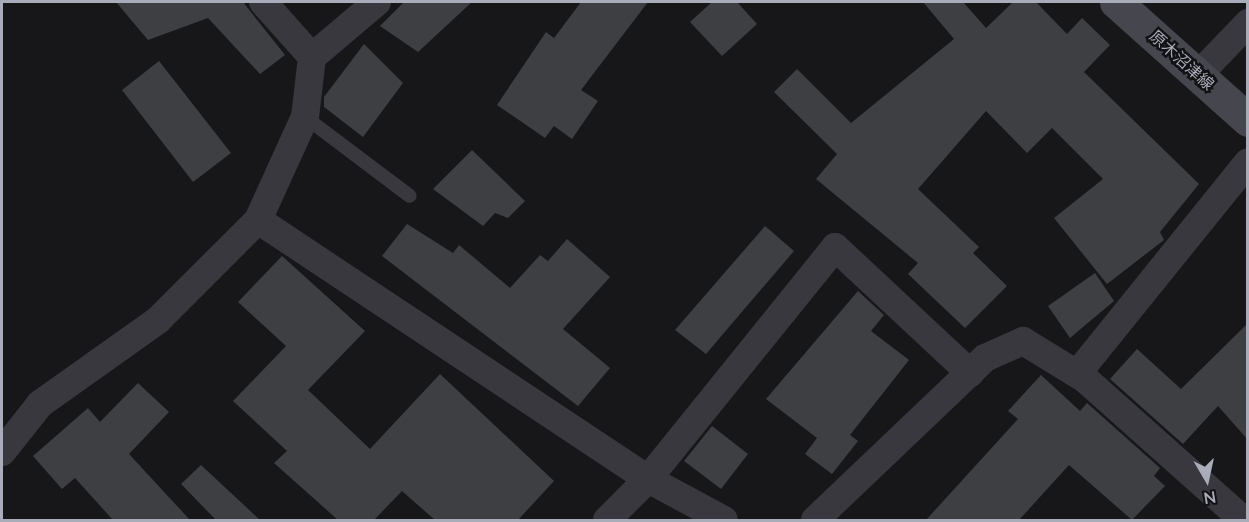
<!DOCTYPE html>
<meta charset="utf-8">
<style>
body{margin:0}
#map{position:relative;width:1249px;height:522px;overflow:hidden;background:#171719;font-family:Lato,"Noto Sans JP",sans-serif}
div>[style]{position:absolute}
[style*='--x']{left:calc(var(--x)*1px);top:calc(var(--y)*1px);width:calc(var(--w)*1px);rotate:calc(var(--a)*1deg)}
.building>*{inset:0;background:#3e3f43}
.lane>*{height:14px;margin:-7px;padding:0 7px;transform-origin:7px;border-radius:7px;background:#38383e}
.street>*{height:28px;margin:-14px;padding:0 14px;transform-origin:14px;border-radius:14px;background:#38383e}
.secondary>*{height:33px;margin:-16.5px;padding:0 16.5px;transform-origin:16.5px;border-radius:16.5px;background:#46474e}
span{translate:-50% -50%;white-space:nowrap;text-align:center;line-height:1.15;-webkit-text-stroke:5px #121214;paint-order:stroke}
.street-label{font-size:16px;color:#a9acb9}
.frame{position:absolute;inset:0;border:3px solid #a9acb9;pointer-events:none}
.north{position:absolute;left:1177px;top:450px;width:60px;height:60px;-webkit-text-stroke:4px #121214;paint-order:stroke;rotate:171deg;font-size:16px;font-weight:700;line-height:24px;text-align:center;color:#a9acb9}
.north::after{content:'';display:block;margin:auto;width:21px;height:27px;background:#a9acb9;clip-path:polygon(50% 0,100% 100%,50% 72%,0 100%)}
</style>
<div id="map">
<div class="building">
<i style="clip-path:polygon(116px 2px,243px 2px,285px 55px,260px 74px,208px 18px,148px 40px)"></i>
<i style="clip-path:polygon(404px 2px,472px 2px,418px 52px,380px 26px)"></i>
<i style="clip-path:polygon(581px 2px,648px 2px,581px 90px,598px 101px,572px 139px,554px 126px,545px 138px,497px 105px,546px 32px,554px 38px)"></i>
<i style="clip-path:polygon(712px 2px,737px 2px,757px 24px,722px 56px,690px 22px)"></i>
<i style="clip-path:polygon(923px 2px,963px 2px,986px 28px,1013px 2px,1036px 2px,1067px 34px,1082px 18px,1110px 45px,1084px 72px,1199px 184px,1160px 232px,1164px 240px,1107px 284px,1054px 218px,1103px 179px,1052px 128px,1027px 153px,986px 111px,918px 189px,979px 247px,973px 253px,1007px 286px,965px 328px,908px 274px,918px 263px,816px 179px,837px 154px,774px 92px,797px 69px,851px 123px,954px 39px)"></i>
<i style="clip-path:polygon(364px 44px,403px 83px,363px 137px,324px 107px,324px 97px)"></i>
<i style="clip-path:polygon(159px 61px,231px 153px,193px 182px,122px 90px)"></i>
<i style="clip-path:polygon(472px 150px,525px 201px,508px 218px,495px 213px,483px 226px,433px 189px)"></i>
<i style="clip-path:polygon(407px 224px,453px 253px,459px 245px,510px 288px,540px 255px,548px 261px,567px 239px,610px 277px,563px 329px,610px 368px,578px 406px,382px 256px)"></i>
<i style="clip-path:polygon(765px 226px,794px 251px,706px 354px,675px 330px)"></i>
<i style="clip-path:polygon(282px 256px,365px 331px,308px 390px,370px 449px,440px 374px,554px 481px,518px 520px,435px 520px,402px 491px,374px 520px,338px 520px,274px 463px,287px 451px,233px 401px,286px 346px,238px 302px)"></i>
<i style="clip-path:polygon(1095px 273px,1114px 301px,1070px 338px,1048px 306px)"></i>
<i style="clip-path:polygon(858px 291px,884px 315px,871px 331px,909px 360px,850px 435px,858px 441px,832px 474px,805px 454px,817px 438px,766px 399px)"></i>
<i style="clip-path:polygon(1248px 323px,1248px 440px,1218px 406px,1183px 444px,1110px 379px,1137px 349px,1181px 389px)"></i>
<i style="clip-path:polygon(1041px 375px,1080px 411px,1087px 403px,1160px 468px,1154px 476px,1165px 486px,1132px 520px,1069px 465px,1019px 520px,926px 520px,1018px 419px,1008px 411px)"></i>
<i style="clip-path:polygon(138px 383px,169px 412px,129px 454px,190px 520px,113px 520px,75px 478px,62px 489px,33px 456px,88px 408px,100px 422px)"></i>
<i style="clip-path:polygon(712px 426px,748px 454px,721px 489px,684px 461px)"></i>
<i style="clip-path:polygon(201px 465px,260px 520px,216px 520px,181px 484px)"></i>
</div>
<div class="lane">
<i style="--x:305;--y:117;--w:131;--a:37"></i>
</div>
<div class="street">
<i style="--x:263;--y:2;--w:74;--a:48.3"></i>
<i style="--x:1199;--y:74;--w:71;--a:-46.1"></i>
<i style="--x:258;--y:220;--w:468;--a:33.6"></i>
<i style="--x:648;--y:479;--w:86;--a:28.3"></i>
<i style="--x:1077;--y:374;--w:272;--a:-51.1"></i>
<i style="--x:2;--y:452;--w:61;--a:-51.6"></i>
<i style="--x:40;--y:404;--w:145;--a:-35.4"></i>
<i style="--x:158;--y:320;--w:141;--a:-45"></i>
<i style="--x:258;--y:220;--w:113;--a:-65.5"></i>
<i style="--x:305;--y:117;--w:60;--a:-83.3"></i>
<i style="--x:312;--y:57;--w:85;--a:-40.2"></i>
<i style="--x:607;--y:520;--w:58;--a:-45"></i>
<i style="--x:648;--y:479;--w:298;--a:-51.1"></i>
<i style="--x:835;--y:247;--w:185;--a:43"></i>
<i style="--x:815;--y:520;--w:235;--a:-43.6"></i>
<i style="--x:985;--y:358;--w:42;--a:-24.1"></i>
<i style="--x:1023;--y:341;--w:73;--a:31.5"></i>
<i style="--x:1085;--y:379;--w:212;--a:41.7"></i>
</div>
<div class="secondary">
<i style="--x:1116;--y:2;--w:177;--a:41.8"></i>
</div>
<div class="street-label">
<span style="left:1182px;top:60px;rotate:42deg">原木沼津線</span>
</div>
<div class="frame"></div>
<div class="north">N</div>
</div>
